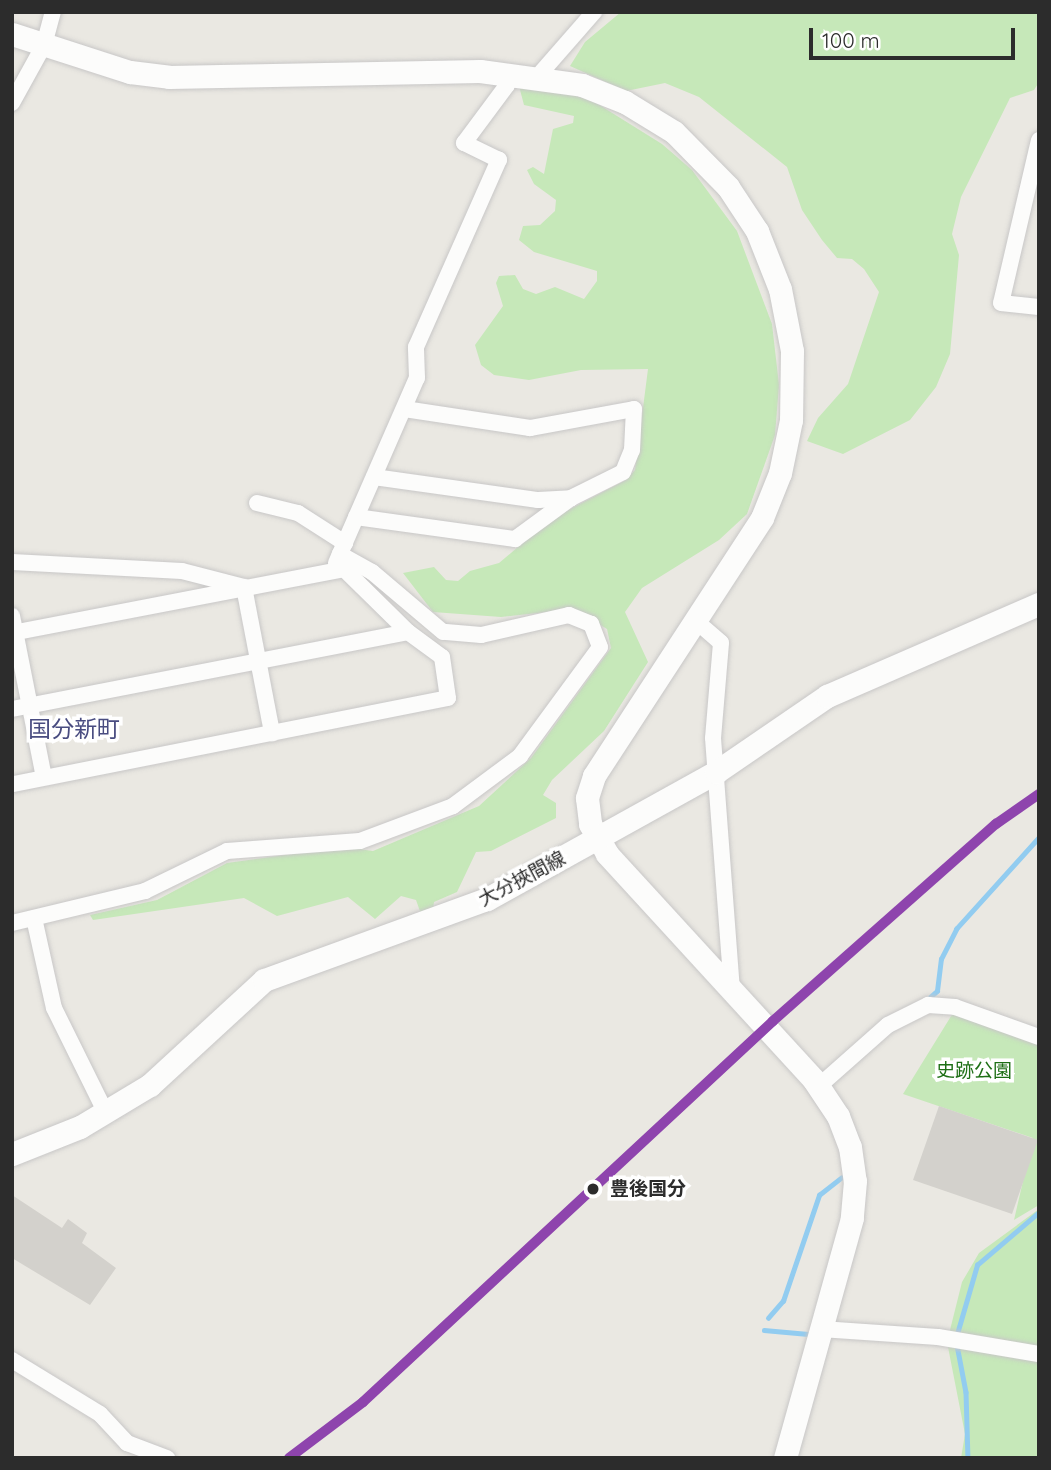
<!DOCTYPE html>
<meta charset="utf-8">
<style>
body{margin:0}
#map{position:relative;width:1051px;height:1470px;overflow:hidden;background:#eae8e2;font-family:Quicksand,"Noto Sans JP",sans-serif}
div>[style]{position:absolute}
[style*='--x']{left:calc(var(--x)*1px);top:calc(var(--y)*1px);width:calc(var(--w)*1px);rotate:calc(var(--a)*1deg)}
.green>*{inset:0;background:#c6e8b9}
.stream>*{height:4.5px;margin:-2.25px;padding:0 2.25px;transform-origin:2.25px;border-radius:2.25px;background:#92ccf0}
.building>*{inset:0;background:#d3d1cc}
.roads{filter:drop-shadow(0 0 2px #c8c7c7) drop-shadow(0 0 2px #c8c7c7)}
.street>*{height:16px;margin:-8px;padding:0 8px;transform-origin:8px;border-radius:8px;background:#fcfcfb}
.secondary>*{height:23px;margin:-11.5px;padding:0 11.5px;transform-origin:11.5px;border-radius:11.5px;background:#fcfcfb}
.rail-1>*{height:10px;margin:-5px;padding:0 5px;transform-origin:5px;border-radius:5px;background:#8e44ad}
.dots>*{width:19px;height:19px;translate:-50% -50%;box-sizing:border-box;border:4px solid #fff;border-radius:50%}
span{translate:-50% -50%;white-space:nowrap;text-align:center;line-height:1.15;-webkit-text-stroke:7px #fff;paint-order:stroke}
.street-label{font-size:19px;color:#2c2c2c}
.park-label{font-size:19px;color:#1e6f16}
.stop-label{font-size:19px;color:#2c2c2c;font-weight:700}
.left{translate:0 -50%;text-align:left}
.quarter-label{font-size:23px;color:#494c80}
.frame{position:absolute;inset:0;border:14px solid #2c2c2c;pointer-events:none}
.scale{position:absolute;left:809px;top:28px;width:206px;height:32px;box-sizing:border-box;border:4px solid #2c2c2c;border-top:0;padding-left:9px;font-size:21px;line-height:24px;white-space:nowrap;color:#2c2c2c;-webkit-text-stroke:5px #fff;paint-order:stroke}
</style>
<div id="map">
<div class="green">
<i style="clip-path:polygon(621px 12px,1039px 12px,1039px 82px,1034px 90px,1010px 98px,961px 197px,952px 234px,959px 255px,950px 354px,936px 387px,910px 420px,843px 454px,807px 441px,818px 418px,848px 384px,879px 292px,864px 269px,852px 259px,837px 258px,822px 240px,802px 210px,787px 167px,699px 97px,665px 83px,626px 91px,570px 66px,585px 42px)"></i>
<i style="clip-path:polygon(519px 86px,552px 88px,593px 101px,662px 144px,692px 170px,737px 231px,772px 324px,779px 385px,775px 435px,747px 514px,719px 540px,642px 588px,625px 612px,648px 662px,604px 731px,552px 780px,543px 795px,556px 803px,556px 818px,491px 851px,476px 852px,457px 892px,434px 902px,433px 910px,421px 914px,416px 900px,401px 896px,375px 919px,348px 897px,277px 916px,244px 898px,93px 920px,90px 915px,157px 900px,227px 863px,343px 847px,373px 851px,479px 806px,531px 758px,611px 648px,607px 629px,574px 609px,501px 617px,433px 612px,403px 573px,434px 567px,446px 580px,458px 581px,470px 571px,499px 563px,551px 519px,626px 480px,635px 470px,648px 369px,581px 370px,529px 380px,494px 375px,481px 365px,475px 345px,503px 306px,496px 283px,499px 276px,515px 275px,523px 289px,536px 294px,555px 287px,584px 299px,597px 281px,597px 271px,534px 252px,519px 240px,523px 226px,540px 225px,555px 211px,556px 200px,534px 184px,527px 170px,533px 167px,544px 174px,553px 129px,573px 123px,574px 116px,524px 105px)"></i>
<i style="clip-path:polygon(953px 1013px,1039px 1044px,1039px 1205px,1014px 1220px,1033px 1138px,903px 1094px)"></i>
<i style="clip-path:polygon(1039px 1209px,1039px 1458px,961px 1458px,965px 1434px,947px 1342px,962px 1282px,979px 1253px)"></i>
</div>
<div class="stream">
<i style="--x:928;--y:999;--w:12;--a:-42"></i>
<i style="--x:937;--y:991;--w:32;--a:-83"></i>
<i style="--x:941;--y:959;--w:34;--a:-63"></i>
<i style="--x:956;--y:929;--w:124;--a:-47.9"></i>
<i style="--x:768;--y:1318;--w:23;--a:-49"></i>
<i style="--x:783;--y:1301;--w:112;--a:-71.2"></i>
<i style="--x:819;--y:1195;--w:28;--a:-38"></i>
<i style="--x:764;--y:1330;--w:44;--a:5.2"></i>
<i style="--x:957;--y:1334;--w:72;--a:-73.8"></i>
<i style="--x:977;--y:1265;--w:82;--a:-40.5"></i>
<i style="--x:957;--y:1345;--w:48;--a:79.2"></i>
<i style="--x:966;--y:1392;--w:66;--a:88.3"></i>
</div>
<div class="building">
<i style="clip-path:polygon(939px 1106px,1038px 1140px,1012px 1214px,913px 1180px)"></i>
<i style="clip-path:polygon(12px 1195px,62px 1228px,68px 1219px,87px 1233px,82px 1243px,116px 1268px,90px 1305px,12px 1258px)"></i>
</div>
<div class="roads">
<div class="street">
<i style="--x:539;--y:75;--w:84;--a:-48.9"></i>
<i style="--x:12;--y:103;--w:66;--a:-61.1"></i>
<i style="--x:44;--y:45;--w:34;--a:-75"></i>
<i style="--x:1039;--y:140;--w:167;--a:103.1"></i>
<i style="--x:1001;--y:303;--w:38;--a:6"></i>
<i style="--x:374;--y:477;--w:166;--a:8"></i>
<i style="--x:538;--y:500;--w:33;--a:-3"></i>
<i style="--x:571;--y:498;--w:58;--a:-26.6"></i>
<i style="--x:623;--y:472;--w:24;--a:-68"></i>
<i style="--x:632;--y:450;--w:41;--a:-87.2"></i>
<i style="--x:634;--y:409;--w:106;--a:169.6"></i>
<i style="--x:530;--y:428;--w:127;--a:-171.4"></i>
<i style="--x:257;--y:503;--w:42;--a:13.7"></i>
<i style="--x:298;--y:513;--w:56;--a:32.6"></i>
<i style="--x:356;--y:517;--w:161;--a:7.9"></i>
<i style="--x:515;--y:539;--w:69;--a:-36.2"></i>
<i style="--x:12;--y:562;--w:170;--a:3"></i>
<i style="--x:182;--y:571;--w:64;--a:14.5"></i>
<i style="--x:244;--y:587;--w:149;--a:79.1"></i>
<i style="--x:336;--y:563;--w:202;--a:-66.4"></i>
<i style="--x:417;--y:378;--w:31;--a:-92"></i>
<i style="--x:416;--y:347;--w:205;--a:-66.1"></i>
<i style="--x:499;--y:160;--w:39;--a:-154"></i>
<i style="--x:464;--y:143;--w:72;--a:-53.4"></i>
<i style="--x:507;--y:85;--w:13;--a:-77"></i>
<i style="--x:12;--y:616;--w:164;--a:78.8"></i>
<i style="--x:696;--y:621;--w:33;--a:41"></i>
<i style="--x:721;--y:643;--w:95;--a:94.8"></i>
<i style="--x:713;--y:738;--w:253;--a:85.7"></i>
<i style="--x:12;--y:633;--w:338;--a:-10.9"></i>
<i style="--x:344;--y:569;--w:90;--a:44.5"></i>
<i style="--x:408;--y:632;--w:42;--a:36.3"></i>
<i style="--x:442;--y:657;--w:41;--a:81.7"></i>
<i style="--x:448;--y:698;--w:444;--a:168.8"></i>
<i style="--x:12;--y:709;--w:403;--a:-11"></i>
<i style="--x:34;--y:918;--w:92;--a:77.5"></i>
<i style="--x:54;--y:1008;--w:117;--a:63.7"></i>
<i style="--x:12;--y:923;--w:137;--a:-13.5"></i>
<i style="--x:145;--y:891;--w:91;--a:-26"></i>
<i style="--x:227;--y:851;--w:133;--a:-4.3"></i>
<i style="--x:360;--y:841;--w:99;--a:-20.6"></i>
<i style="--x:453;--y:806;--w:84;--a:-36.7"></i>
<i style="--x:520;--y:756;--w:135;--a:-53.7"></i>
<i style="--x:600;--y:647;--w:25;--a:-111"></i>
<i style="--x:591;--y:624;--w:24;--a:-158"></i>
<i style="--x:569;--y:615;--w:90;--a:167.2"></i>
<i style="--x:481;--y:635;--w:38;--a:-175"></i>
<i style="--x:443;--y:632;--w:93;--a:-139.8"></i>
<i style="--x:372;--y:572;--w:37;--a:-151"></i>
<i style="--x:819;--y:1086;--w:92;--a:-41.5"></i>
<i style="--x:888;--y:1025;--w:45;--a:-26.6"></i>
<i style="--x:928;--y:1005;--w:27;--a:4"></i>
<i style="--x:955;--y:1007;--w:89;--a:19.7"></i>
<i style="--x:821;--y:1329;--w:117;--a:3.9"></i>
<i style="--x:938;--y:1337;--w:102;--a:9.6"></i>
<i style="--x:12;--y:1360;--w:103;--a:31.5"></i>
<i style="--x:100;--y:1414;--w:40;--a:47"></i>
<i style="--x:127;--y:1443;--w:43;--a:20.6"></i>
</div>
<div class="secondary">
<i style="--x:12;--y:34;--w:124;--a:17.9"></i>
<i style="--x:130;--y:72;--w:39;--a:7"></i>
<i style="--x:169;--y:77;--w:311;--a:-1.1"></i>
<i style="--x:480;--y:71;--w:103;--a:7.8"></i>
<i style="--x:582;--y:85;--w:46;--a:21.6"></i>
<i style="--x:625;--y:102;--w:57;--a:31.5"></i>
<i style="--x:674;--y:132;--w:77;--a:45.5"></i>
<i style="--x:728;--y:187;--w:53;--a:56.6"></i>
<i style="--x:757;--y:231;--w:62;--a:68.4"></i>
<i style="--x:780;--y:289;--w:63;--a:79"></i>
<i style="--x:792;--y:351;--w:69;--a:90.8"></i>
<i style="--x:791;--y:420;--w:54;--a:101.7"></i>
<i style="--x:780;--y:473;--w:48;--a:111.8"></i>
<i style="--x:762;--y:518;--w:308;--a:123.1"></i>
<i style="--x:594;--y:776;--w:23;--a:108"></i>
<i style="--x:587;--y:798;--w:26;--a:83"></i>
<i style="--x:590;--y:824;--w:34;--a:60"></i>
<i style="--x:607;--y:854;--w:306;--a:47.5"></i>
<i style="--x:814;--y:1080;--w:43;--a:56.3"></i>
<i style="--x:838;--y:1116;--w:33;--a:69"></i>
<i style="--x:850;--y:1147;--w:34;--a:82"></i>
<i style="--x:855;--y:1181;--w:37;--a:95"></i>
<i style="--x:852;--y:1218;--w:249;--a:105.6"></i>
<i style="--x:12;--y:1154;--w:73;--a:-21.7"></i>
<i style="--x:80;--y:1127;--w:82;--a:-31"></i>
<i style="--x:150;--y:1085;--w:155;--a:-42.6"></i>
<i style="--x:264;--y:980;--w:237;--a:-20"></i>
<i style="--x:487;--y:899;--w:262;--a:-29"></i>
<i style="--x:716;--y:772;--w:135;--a:-34.4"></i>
<i style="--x:827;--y:696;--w:231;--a:-23.5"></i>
</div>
</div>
<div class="rail-1">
<i style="--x:289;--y:1458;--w:93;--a:-37.1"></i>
<i style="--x:363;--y:1402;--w:560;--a:-42.9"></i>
<i style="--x:773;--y:1021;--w:298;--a:-41.5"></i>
<i style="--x:996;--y:824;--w:52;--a:-34.9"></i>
</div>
<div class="dots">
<i style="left:593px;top:1189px;background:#2c2c2c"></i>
</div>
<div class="street-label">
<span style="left:522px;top:879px;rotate:-28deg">大分挾間線</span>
</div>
<div class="park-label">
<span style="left:974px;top:1071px">史跡公園</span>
</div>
<div class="stop-label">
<span class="left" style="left:610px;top:1189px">豊後国分</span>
</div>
<div class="quarter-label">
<span style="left:74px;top:729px">国分新町</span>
</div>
<div class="frame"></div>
<div class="scale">100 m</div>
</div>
